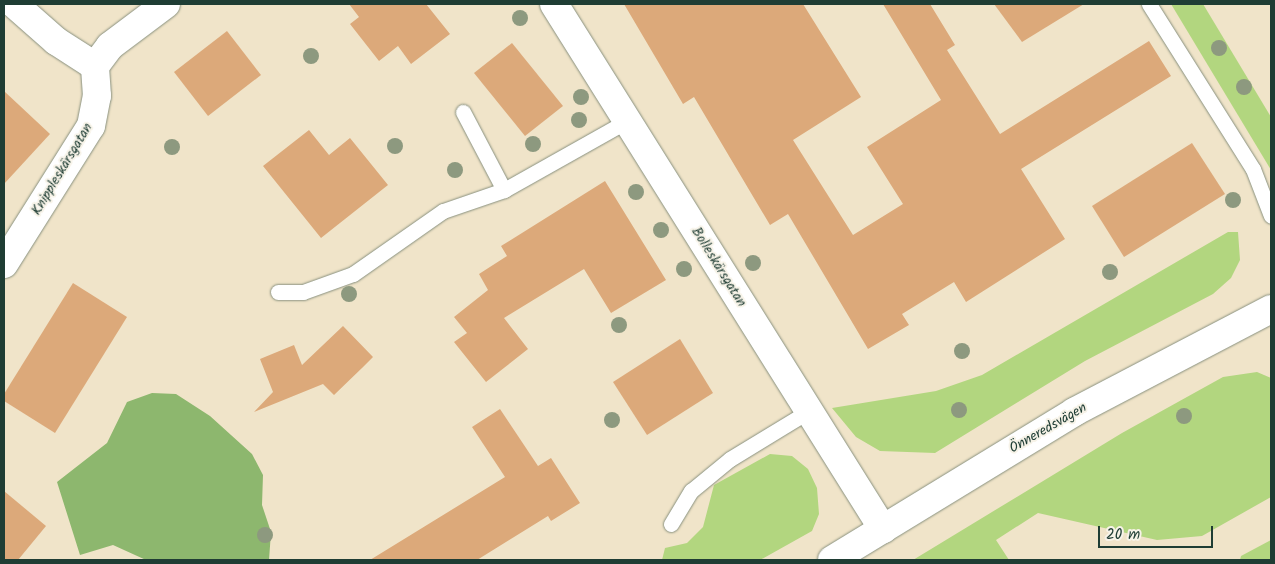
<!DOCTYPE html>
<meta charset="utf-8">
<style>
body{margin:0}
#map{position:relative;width:1275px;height:564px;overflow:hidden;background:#f0e4c9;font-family:Kalam,sans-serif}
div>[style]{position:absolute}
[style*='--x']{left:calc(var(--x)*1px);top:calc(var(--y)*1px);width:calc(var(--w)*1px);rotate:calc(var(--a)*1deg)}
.green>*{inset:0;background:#b2d67f}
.forest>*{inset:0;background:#8db76e}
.building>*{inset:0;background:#dca97a}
.roads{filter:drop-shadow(0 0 1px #88907e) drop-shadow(0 0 1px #88907e)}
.lane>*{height:15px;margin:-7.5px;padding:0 7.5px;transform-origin:7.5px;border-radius:7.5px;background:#fff}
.street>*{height:28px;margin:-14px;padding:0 14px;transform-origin:14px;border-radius:14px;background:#fff}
.secondary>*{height:28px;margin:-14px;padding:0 14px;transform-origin:14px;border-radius:14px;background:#fff}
.trees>*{width:16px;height:16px;margin:-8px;border-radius:50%;background:#8d997f}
span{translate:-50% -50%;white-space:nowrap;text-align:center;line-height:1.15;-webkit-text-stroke:4px #f7f3e8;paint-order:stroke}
.street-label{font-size:14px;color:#1f3d34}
.frame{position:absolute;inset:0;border:5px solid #1f3d34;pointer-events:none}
.scale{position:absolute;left:1098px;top:526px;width:115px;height:22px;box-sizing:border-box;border:2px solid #1f3d34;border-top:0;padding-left:6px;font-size:15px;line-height:18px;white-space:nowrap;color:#1f3d34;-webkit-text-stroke:4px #f7f3e8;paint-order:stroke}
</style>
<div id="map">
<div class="green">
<i style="clip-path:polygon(1171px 4px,1203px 4px,1271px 117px,1271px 170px)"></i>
<i style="clip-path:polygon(1228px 232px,1238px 232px,1240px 260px,1231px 278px,1213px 294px,1085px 361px,935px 453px,880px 451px,856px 437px,832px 408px,936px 391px,982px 375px)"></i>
<i style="clip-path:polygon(1257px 372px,1271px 378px,1271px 497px,1202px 536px,1157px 540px,1038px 513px,996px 540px,1009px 560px,913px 560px,1122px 433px,1223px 377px)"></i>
<i style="clip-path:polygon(770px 454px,792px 456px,808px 469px,817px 488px,819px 514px,812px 531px,760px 560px,662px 560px,665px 548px,687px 543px,703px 527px,714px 485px)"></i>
<i style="clip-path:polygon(1271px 540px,1271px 560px,1240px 560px,1241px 556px)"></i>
</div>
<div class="forest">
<i style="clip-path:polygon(152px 393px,176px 394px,210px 416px,252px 454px,263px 475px,262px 505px,271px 532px,269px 560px,146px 560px,113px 545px,80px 555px,57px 482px,107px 443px,127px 402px)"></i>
</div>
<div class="building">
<i style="clip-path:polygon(349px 4px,426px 4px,450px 34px,411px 64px,398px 46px,379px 61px,350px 24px,359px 17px)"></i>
<i style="clip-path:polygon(624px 4px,803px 4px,861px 97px,793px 140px,853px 235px,903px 204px,867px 147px,941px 100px,883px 4px,930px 4px,955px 45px,947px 50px,1000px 134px,1149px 41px,1171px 76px,1021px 169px,1065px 239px,966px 302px,954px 282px,902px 314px,909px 325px,868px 349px,788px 214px,770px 225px,694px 97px,683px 104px)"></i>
<i style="clip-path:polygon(994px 4px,1084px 4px,1022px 42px)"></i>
<i style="clip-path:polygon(227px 31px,261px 75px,208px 116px,174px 72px)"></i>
<i style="clip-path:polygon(512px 43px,563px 106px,525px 136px,474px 73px)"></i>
<i style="clip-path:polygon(4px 91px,50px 134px,4px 184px)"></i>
<i style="clip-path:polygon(309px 130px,329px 155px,350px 138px,388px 185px,321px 238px,263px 166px)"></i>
<i style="clip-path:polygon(1192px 143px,1225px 194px,1124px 257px,1092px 206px)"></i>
<i style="clip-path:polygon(605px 181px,666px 280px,611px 313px,584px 269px,504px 318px,528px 349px,486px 382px,454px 342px,467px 333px,454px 317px,488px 290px,479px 274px,507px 256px,501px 246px)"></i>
<i style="clip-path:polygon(73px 283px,127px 317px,55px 433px,4px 401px,4px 394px)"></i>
<i style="clip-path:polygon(343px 326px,373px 357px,362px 368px,334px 395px,323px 384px,254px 412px,273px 392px,260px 359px,294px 345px,302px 365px)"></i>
<i style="clip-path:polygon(680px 339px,713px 393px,647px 435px,613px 382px)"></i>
<i style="clip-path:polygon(500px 409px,538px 466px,551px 458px,580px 503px,551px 521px,548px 516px,477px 560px,370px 560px,505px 477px,472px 427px)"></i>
<i style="clip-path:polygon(4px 491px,46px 526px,18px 560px,4px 560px)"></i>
</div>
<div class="roads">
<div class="lane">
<i style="--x:1149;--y:4;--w:195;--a:57.8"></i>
<i style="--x:1253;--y:169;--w:50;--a:69"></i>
<i style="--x:463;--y:112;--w:88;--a:62.3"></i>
<i style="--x:278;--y:292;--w:25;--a:0"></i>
<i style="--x:303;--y:292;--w:53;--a:-19.8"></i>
<i style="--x:353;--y:274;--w:110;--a:-35"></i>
<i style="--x:443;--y:211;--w:65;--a:-19"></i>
<i style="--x:504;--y:190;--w:141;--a:-29.3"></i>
<i style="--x:671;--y:524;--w:39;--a:-59"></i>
<i style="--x:691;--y:491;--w:50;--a:-39.4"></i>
<i style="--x:730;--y:459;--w:92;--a:-31.3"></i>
</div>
<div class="street">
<i style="--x:14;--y:4;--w:56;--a:41.4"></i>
<i style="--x:56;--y:41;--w:46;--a:32.7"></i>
<i style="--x:554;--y:4;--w:620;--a:57.93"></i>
<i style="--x:4;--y:264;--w:163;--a:-57.8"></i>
<i style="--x:91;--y:126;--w:31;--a:-79"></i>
<i style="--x:97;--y:96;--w:30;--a:-94"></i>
<i style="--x:95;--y:66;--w:25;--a:-53"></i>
<i style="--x:110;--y:46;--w:70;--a:-36.9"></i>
</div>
<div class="secondary">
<i style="--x:832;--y:560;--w:284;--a:-31.4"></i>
<i style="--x:1074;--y:412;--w:222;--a:-27.6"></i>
</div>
</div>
<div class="trees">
<i style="left:520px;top:18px"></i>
<i style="left:1219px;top:48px"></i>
<i style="left:311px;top:56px"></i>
<i style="left:1244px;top:87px"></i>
<i style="left:581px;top:97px"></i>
<i style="left:579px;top:120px"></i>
<i style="left:533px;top:144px"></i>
<i style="left:395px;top:146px"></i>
<i style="left:172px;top:147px"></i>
<i style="left:455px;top:170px"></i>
<i style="left:636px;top:192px"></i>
<i style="left:1233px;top:200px"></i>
<i style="left:661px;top:230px"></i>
<i style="left:753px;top:263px"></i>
<i style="left:684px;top:269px"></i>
<i style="left:1110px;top:272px"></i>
<i style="left:349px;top:294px"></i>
<i style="left:619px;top:325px"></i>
<i style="left:962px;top:351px"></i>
<i style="left:959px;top:410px"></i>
<i style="left:1184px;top:416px"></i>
<i style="left:612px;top:420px"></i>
<i style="left:265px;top:535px"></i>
</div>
<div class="street-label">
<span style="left:62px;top:169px;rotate:-59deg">Knippleskärsgatan</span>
<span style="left:719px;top:267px;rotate:58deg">Bolleskärsgatan</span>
<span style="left:1048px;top:428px;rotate:-30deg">Önneredsvägen</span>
</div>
<div class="frame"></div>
<div class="scale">20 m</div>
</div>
